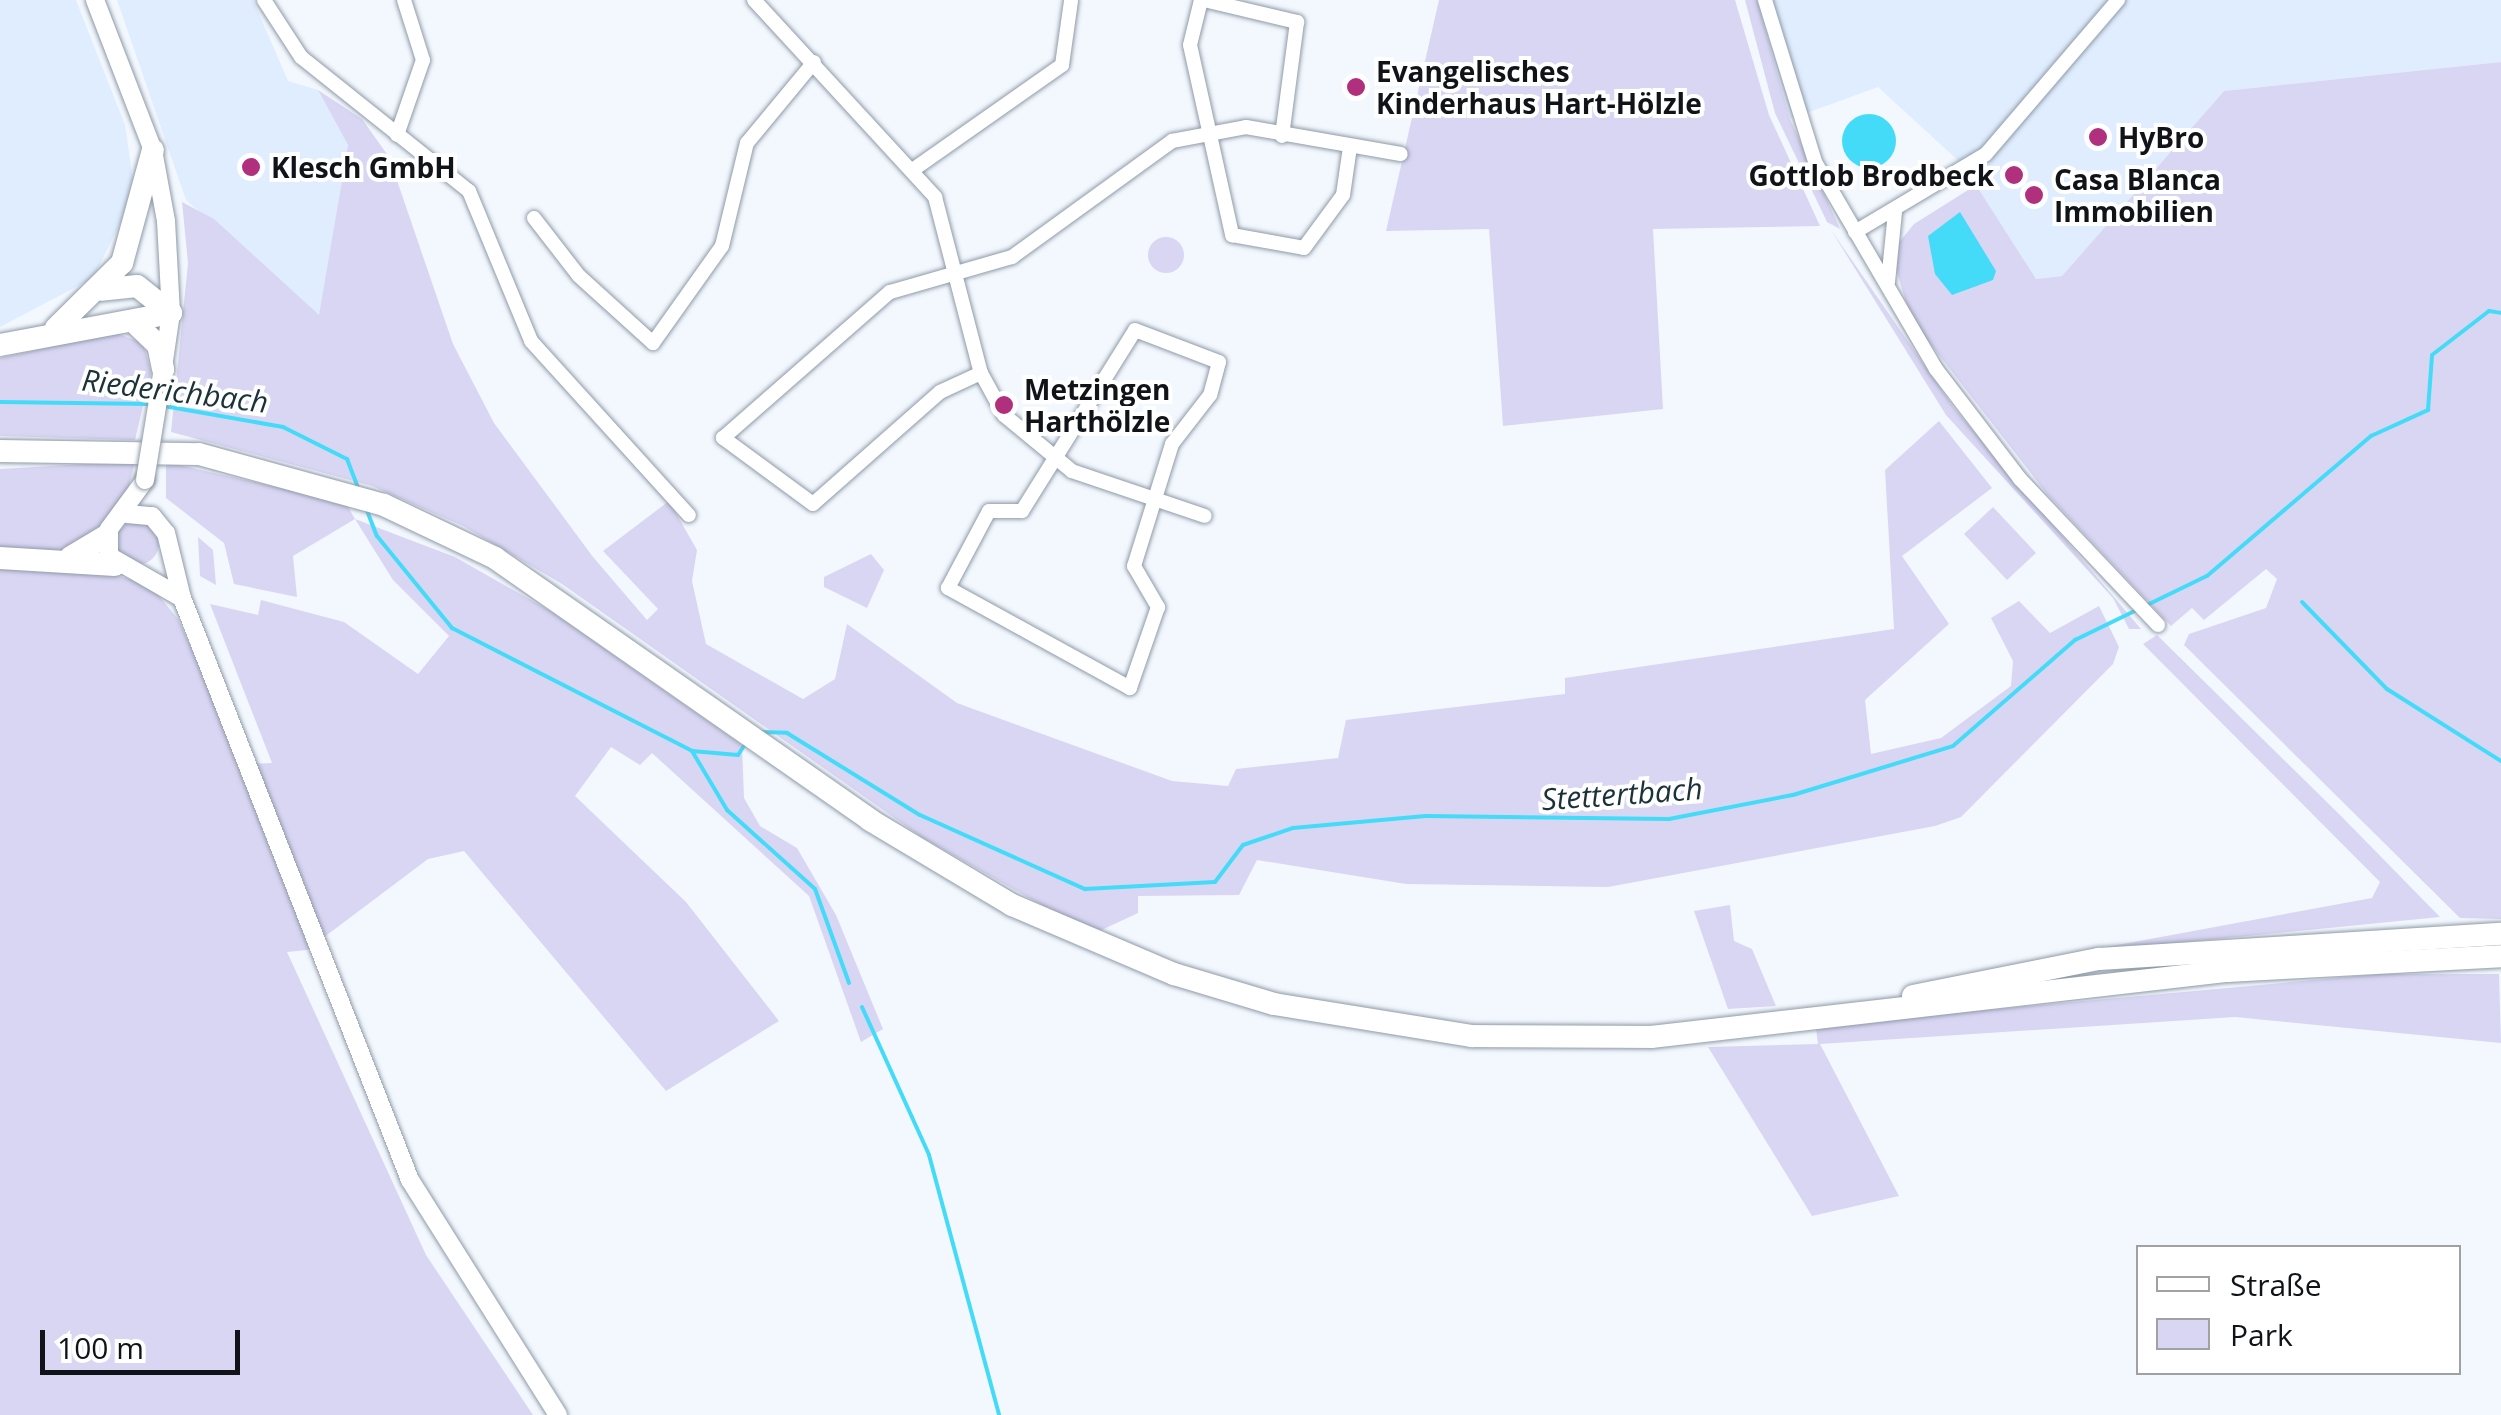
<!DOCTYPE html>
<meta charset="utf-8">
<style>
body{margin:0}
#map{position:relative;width:2501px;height:1415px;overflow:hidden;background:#f3f8fe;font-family:"Open Sans",sans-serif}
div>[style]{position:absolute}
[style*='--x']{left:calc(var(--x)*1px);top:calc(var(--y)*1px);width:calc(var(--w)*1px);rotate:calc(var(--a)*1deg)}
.built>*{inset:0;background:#dfedfe}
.green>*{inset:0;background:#d9d6f4}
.round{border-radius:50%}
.water>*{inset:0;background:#44dbf8}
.stream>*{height:4px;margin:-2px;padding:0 2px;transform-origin:2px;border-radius:2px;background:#44dbf8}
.roads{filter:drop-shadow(0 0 2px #8f9aa8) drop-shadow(0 0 2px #8f9aa8)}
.minor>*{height:14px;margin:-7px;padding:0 7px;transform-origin:7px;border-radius:7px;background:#fff}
.secondary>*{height:18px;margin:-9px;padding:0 9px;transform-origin:9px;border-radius:9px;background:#fff}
.trunk>*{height:22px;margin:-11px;padding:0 11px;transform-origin:11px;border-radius:11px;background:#fff}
.bridges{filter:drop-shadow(0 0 2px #8f9aa8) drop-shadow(0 0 2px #8f9aa8)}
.secondary-bridge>*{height:18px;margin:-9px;padding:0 9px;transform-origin:9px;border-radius:9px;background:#fff}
.dots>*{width:28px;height:28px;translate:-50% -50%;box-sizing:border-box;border:5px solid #fff;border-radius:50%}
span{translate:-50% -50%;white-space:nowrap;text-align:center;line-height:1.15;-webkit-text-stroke:8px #fff;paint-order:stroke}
.poi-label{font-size:28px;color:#101419;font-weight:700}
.left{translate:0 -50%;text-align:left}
.right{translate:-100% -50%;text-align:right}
.water-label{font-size:30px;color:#1a3238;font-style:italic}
.legend{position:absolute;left:2136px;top:1245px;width:325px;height:130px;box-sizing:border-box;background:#fff;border:2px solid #9fa1a3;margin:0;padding:12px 18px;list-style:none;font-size:30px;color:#101419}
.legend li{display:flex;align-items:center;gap:20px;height:50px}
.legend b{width:50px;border:2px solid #9fa1a3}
.scale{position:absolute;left:40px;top:1330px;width:200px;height:45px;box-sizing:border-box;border:5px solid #101419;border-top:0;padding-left:12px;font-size:30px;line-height:35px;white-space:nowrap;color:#101419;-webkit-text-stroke:8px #fff;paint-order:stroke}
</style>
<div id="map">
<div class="built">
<i style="clip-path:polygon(0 0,76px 0,125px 125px,135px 194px,93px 278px,0 327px)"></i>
<i style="clip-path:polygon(117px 0,253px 0,288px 81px,318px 90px,348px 145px,319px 316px,186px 200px)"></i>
<i style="clip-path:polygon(1757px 0,2501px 0,2501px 62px,2224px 91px,2062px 276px,2036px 279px,1963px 165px,1878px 87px,1790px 119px)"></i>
</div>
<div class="green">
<i style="clip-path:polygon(1439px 0,1735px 0,1769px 115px,1820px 226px,1653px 229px,1663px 409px,1503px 426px,1489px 229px,1386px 231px)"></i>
<i style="clip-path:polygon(1745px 0,1757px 0,1790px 119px,1840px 229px,1827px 222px,1775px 113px)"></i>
<i style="clip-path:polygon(2501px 62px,2501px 919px,2460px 918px,2184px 645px,2189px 634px,2266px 608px,2277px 579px,2266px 569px,2204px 620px,2192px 608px,2171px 626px,2047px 494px,1911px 319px,1891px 252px,1914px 224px,1976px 185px,2036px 279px,2062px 276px,2224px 91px)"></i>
<i style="clip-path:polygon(318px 90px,362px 119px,389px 157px,453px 344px,494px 423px,593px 557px,647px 620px,658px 609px,603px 551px,669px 501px,697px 550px,692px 581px,706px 644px,803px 699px,835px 679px,847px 624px,957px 703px,1172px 781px,1228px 786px,1236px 769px,1338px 758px,1346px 720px,1565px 694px,1565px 678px,1894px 629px,1885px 470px,1939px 421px,1992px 488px,1902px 556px,1949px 624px,1865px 700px,1871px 754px,1941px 738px,2011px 686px,2013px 661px,1991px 618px,2019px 601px,2050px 633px,2099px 606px,2119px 647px,2113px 664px,1961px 817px,1935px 826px,1608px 887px,1406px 884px,1257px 860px,1239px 895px,1138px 896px,1138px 913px,1093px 934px,923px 838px,562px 584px,463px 526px,372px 486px,171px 432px,188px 263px,182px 202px,214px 219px,319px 315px,348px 145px)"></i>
<i style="clip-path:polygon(1831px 230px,1954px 408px,2141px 629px,2129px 629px,2113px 598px,1946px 415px)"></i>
<i class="round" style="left:1148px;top:237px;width:36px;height:36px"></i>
<i style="clip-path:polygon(116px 333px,143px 343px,151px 372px,135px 440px,0 436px,0 358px)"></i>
<i style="clip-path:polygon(135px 461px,127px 495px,91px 541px,66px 552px,0 552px,0 469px)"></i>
<i style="clip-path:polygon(166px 462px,346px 503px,355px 519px,455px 557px,552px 612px,742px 745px,744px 798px,760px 826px,797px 848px,836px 915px,883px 1029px,861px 1042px,809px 896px,652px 753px,640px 765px,611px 747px,575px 796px,686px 902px,779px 1021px,666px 1091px,464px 851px,428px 859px,307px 950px,287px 952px,426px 1255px,533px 1415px,0 1415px,0 569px,86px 568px,149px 584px,178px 619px,244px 764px,272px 763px,210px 604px,258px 615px,261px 600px,344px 622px,418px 674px,449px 636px,393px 580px,355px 519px,293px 556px,297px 597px,234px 584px,224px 543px,166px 498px)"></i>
<i style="clip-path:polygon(1993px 507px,2036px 553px,2007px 580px,1964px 534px)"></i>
<i class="round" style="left:115px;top:521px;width:44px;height:44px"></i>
<i style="clip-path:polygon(198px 537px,213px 550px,216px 585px,200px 576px)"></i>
<i style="clip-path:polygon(871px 554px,884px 570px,867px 608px,824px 587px,824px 577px)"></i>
<i style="clip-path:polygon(2157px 635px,2342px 817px,2440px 917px,2074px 953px,2372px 898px,2380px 882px,2143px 644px)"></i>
<i style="clip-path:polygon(1730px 905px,1734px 941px,1752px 949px,1776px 1006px,1728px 1009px,1694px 911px)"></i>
<i style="clip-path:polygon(2380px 974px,2499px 974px,2501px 1043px,2235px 1017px,1820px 1044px,1899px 1196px,1812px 1216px,1708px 1047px,1818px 1044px,1816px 1029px,1920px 1016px)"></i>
</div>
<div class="water">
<i class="round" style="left:1842px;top:114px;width:54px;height:54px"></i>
<i style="clip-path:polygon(1960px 212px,1996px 271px,1993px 280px,1952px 295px,1935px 274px,1928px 236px)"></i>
</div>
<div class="stream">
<i style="--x:0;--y:402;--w:150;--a:0.8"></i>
<i style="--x:164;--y:406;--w:121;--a:10"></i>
<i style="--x:283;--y:427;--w:72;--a:26.6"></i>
<i style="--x:347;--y:459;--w:33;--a:69"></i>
<i style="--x:366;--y:508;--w:30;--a:69"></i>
<i style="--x:377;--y:536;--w:119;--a:50.8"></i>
<i style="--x:452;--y:628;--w:270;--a:27.1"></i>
<i style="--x:692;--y:751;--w:46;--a:5"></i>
<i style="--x:738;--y:755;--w:17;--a:-57"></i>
<i style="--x:2302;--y:602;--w:122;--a:45.7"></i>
<i style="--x:2387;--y:689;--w:135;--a:32.3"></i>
<i style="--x:762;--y:732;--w:25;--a:2"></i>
<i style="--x:787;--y:733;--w:156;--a:31.7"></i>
<i style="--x:920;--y:815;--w:181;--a:24.2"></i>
<i style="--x:1085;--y:889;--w:130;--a:-3.1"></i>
<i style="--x:1215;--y:882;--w:46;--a:-52.9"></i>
<i style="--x:1243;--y:845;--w:53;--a:-18.8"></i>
<i style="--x:1293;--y:828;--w:133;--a:-5.2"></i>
<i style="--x:1425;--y:816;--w:244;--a:0.7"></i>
<i style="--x:1669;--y:819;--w:126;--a:-11"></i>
<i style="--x:1793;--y:795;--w:167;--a:-17"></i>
<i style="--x:1953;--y:746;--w:162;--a:-41"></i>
<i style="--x:2075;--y:640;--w:147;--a:-25.9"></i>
<i style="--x:2207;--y:576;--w:216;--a:-40.5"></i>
<i style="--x:2371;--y:436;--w:63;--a:-24.5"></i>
<i style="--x:2428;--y:410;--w:55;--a:-85.8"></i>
<i style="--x:2432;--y:355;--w:72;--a:-37.7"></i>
<i style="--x:2489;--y:311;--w:12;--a:9"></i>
<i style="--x:692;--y:751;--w:69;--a:59.3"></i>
<i style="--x:727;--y:810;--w:118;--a:41.9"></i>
<i style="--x:815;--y:889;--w:100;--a:70.1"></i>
<i style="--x:862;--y:1007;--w:162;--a:65.6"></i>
<i style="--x:929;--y:1155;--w:269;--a:74.9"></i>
</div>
<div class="roads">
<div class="minor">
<i style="--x:264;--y:0;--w:68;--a:57"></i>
<i style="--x:301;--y:57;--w:215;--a:38.6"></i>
<i style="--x:469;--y:191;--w:162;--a:67.5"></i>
<i style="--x:531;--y:341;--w:235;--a:47.8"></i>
<i style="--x:754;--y:0;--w:268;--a:47.4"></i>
<i style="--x:935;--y:197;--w:182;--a:75.4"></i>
<i style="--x:981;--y:373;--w:48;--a:61.3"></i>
<i style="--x:1004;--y:415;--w:88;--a:39.5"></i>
<i style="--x:1072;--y:471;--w:140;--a:18.7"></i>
<i style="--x:1201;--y:0;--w:46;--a:103.7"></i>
<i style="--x:1190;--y:45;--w:195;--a:77.5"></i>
<i style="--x:1232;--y:235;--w:73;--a:10.2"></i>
<i style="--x:1304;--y:248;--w:66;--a:-53.7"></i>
<i style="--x:1343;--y:195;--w:49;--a:-81.7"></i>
<i style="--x:1204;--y:0;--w:96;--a:13.3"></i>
<i style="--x:1297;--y:22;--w:115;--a:97.5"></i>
<i style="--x:1765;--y:0;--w:170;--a:72.8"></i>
<i style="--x:1815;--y:162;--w:240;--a:59.7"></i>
<i style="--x:1936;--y:369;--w:138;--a:52.6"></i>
<i style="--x:2020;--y:479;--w:201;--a:46.6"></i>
<i style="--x:397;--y:135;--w:79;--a:-70.9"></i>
<i style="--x:423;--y:60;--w:63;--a:-107.6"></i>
<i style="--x:914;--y:169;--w:181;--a:-35.1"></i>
<i style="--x:1062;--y:65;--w:65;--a:-82"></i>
<i style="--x:534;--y:218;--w:73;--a:52.2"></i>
<i style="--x:579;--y:276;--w:100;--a:42.2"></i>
<i style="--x:653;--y:343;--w:119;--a:-54.6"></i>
<i style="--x:722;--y:246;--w:106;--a:-76.4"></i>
<i style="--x:747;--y:143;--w:105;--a:-50.4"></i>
<i style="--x:1855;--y:232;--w:152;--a:-30.8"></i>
<i style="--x:1986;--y:154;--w:203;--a:-49.4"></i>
<i style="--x:1888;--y:282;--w:70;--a:-84.3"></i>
<i style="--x:1135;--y:330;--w:90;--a:20.9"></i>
<i style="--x:1219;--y:362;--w:34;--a:105"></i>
<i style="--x:1210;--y:395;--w:62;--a:127.8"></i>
<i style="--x:1172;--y:444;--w:128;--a:107.3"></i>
<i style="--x:1134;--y:566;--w:48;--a:59.7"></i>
<i style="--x:1158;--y:607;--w:86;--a:109.1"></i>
<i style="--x:1130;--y:688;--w:208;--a:-151.2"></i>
<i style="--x:948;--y:588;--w:87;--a:-62"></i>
<i style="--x:989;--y:511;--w:33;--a:0"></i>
<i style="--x:1022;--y:511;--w:213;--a:-58"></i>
<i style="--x:981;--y:373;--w:45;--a:155.1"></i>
<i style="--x:940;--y:392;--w:169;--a:138.6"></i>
<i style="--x:813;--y:504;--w:112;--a:-143.7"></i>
<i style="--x:723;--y:438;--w:222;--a:-41.2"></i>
<i style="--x:890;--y:292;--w:127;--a:-16"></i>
<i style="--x:1012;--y:257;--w:198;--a:-35.9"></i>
<i style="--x:1172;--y:141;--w:75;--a:-10.7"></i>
<i style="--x:1246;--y:127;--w:157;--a:9.9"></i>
</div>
<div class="secondary">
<i style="--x:95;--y:0;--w:161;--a:68.9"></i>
<i style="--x:153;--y:150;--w:72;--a:79.6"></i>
<i style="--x:166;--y:221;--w:92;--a:86.9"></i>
<i style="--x:171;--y:313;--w:89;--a:98.4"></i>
<i style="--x:145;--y:480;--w:61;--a:126.3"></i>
<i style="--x:109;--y:529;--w:27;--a:90"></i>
<i style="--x:109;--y:556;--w:84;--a:29.9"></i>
<i style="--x:127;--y:514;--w:25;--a:5"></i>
<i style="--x:152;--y:516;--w:22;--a:51"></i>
<i style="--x:166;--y:533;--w:67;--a:76.2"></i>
<i style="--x:182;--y:598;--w:625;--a:68.61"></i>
<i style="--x:410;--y:1180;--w:278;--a:57.8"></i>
</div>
<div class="trunk">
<i style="--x:133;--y:321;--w:35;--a:44"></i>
<i style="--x:158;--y:345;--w:25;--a:78"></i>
<i style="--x:56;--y:328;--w:93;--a:-44.6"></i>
<i style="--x:122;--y:263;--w:117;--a:-74.7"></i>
<i style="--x:0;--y:345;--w:174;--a:-10.6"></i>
<i style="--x:171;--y:313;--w:43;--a:-141.5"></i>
<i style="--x:137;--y:286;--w:36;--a:174"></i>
<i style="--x:0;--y:451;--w:199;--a:0.9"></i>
<i style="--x:199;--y:454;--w:192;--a:15.4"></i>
<i style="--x:384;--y:505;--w:123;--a:25.5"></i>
<i style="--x:495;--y:558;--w:457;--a:34.9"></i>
<i style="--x:870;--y:820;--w:165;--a:30.9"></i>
<i style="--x:1012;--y:905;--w:176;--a:23.1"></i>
<i style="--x:1174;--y:974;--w:104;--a:16.7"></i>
<i style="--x:1274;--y:1004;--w:201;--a:9.2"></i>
<i style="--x:1472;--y:1036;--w:179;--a:0.3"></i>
<i style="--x:1651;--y:1037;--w:580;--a:-6.54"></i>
<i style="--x:2227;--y:971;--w:274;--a:-3.1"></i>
<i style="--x:71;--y:557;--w:41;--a:-31"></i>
<i style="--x:0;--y:558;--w:115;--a:3.5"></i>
<i style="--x:1913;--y:996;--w:190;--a:-11.3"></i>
<i style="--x:2099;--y:959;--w:403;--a:-3.6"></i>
</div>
</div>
<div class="bridges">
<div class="secondary-bridge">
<i style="--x:145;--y:480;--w:80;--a:-80.7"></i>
</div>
</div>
<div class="dots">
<i style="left:1356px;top:87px;background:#b0307d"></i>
<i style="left:2098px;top:137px;background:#b0307d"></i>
<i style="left:251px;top:167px;background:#b0307d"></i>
<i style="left:2014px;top:175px;background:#b0307d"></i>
<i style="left:2034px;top:195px;background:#b0307d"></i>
<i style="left:1004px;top:405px;background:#b0307d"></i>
</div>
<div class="poi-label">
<span class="left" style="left:1376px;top:87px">Evangelisches<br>Kinderhaus Hart-Hölzle</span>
<span class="left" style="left:2118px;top:137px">HyBro</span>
<span class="left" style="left:271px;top:167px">Klesch GmbH</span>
<span class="right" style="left:1994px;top:175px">Gottlob Brodbeck</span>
<span class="left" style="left:2054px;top:195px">Casa Blanca<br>Immobilien</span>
<span class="left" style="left:1024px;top:405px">Metzingen<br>Harthölzle</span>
</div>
<div class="water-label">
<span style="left:175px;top:391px;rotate:7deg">Riederichbach</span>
<span style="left:1622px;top:794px;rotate:-4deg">Stettertbach</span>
</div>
<ul class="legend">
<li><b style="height:12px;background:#fff"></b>Straße</li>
<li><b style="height:28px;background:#d9d6f4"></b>Park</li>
</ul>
<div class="scale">100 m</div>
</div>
